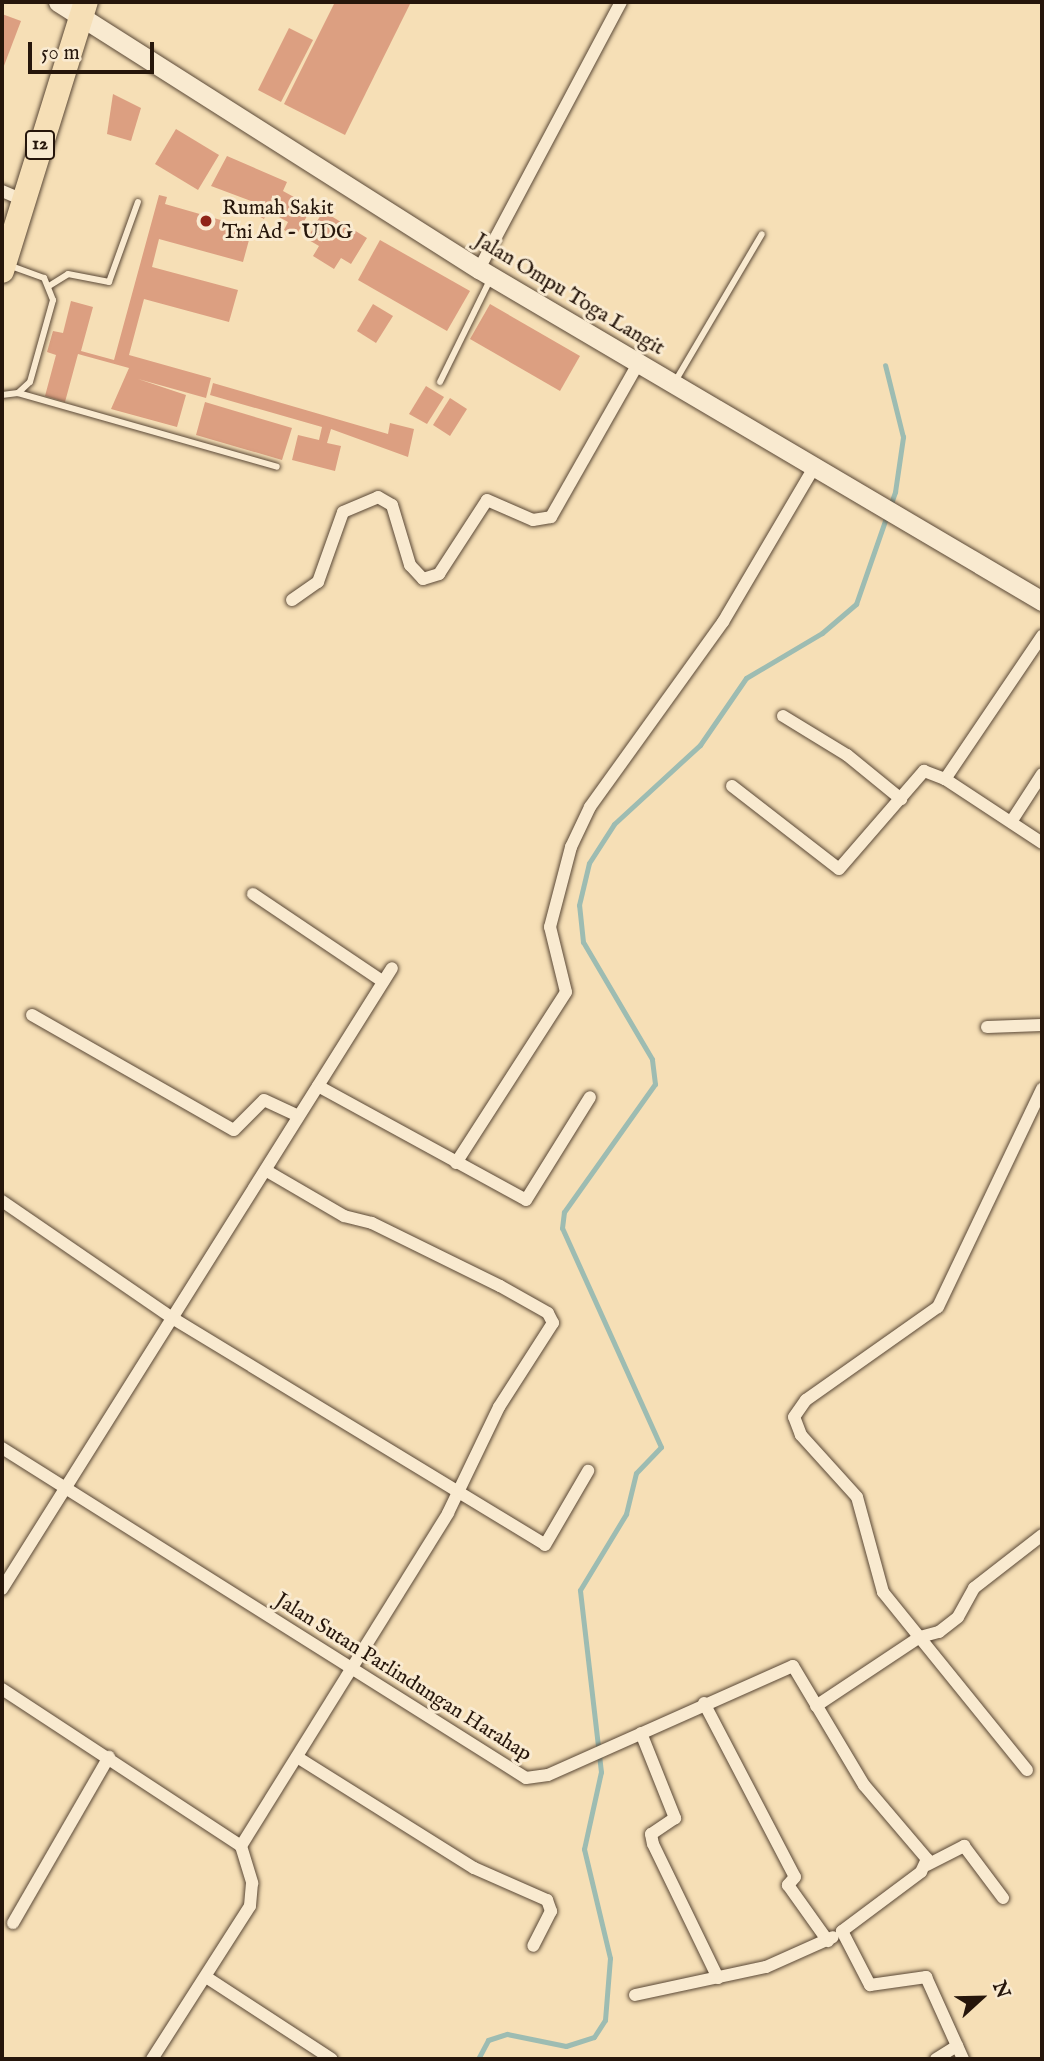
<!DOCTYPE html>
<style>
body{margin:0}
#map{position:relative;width:1044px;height:2061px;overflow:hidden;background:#f6dfb6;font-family:"IM FELL English",serif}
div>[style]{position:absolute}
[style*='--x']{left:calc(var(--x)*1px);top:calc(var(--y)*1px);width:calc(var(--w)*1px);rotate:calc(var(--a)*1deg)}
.stream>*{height:5px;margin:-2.5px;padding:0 2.5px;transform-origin:2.5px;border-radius:2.5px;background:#9dbcb2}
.building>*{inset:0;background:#dc9f81}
.roads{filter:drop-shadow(0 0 2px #5a4836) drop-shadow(0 0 2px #5a4836)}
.lane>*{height:6px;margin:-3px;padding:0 3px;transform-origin:3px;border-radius:3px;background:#f9ead0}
.street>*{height:12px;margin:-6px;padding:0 6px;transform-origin:6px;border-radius:6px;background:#f9ead0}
.secondary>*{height:19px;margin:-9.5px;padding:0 9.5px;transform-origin:9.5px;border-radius:9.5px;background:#f9ead0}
.highway>*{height:24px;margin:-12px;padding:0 12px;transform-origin:12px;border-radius:12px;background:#f6dfb6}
.dots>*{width:19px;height:19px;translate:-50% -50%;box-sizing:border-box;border:4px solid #f9ead0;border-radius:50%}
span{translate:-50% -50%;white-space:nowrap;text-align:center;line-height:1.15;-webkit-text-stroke:6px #f9ead0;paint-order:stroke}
.shield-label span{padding:2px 5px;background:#f9ead0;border:2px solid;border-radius:5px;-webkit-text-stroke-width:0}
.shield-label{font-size:19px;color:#26160b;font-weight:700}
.poi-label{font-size:21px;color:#26160b}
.left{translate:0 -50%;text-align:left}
.street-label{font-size:21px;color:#26160b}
.frame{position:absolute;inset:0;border:4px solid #26160b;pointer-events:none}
.north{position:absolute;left:946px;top:1963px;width:70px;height:70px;-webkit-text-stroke:5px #f9ead0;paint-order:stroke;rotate:68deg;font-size:19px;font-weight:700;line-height:28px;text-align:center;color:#26160b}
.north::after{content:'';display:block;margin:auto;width:24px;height:32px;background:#26160b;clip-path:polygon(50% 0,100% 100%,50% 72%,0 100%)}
.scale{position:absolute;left:28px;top:42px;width:126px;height:32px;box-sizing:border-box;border:4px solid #26160b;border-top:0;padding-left:9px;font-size:21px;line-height:24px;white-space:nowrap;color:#26160b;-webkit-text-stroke:5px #f9ead0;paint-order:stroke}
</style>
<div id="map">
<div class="stream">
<i style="--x:478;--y:2059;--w:21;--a:-62"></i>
<i style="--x:488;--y:2040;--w:20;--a:-18"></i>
<i style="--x:507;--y:2034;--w:60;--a:11.5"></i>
<i style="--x:566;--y:2046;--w:29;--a:-18"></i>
<i style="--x:594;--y:2037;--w:20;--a:-57"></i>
<i style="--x:605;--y:2020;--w:62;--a:-85.4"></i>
<i style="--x:610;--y:1958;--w:112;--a:-103.4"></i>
<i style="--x:584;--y:1849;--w:79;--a:-77.6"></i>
<i style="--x:601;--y:1772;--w:183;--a:-96.6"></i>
<i style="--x:580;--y:1590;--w:89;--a:-58.8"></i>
<i style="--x:626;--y:1514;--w:42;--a:-76.3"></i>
<i style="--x:636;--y:1473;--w:36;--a:-46"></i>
<i style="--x:661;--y:1447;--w:240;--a:-114.3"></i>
<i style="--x:562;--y:1228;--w:16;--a:-83"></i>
<i style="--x:564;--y:1212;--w:157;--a:-54.6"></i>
<i style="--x:655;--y:1084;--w:25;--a:-97"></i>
<i style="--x:652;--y:1059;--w:136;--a:-120.5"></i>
<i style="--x:583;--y:942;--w:37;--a:-96"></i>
<i style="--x:579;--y:905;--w:43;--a:-76.6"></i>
<i style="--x:589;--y:863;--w:46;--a:-57.3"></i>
<i style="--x:614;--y:824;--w:117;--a:-42.6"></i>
<i style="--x:700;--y:745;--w:81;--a:-55.5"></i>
<i style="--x:746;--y:678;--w:88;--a:-30.6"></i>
<i style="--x:822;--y:633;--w:45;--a:-40.5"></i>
<i style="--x:856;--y:604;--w:119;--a:-70.8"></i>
<i style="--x:895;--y:492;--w:56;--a:-81.7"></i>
<i style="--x:903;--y:437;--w:74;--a:-104"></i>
</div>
<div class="building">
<i style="clip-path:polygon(335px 2px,411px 2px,345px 135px,284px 104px)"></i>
<i style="clip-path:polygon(2px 14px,21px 21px,2px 71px)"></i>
<i style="clip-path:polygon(289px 28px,313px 40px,281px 102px,258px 90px)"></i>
<i style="clip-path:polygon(113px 94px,141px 108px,131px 141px,107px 134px)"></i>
<i style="clip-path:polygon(176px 129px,219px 155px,198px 190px,155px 164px)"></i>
<i style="clip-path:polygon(227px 156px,287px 182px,283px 191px,312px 207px,296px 236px,284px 230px,288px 222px,268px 211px,264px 219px,246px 209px,251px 201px,211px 186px)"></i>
<i style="clip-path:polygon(159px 195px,167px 197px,165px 204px,252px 229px,243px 262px,159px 239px,152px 267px,238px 290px,229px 322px,144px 299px,129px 355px,211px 378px,206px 398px,138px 379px,186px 395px,177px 427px,111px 409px,129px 368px,78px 354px,65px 402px,45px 396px,56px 355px,47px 352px,53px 331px,63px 333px,71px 301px,93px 307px,81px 351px,114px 360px)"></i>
<i style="clip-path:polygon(323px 211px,367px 238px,351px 264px,341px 258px,334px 269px,313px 256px,319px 246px,307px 239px)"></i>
<i style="clip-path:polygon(380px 240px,470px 291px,447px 331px,358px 280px)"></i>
<i style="clip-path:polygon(373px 304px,393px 316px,376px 343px,357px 331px)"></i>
<i style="clip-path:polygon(490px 304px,580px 356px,560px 391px,470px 339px)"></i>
<i style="clip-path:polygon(213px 383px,388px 434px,390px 423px,414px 429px,408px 457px,331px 429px,327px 443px,341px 446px,335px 471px,292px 460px,298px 435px,319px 440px,322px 427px,210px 395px)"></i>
<i style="clip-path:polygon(426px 386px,444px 397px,427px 424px,409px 414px)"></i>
<i style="clip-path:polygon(450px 398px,467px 409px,450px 436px,433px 425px)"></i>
<i style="clip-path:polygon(205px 402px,292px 428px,282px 460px,196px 435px)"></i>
</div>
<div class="roads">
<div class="lane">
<i style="--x:49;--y:286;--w:22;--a:-32"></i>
<i style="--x:68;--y:274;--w:42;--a:11"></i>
<i style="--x:109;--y:282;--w:85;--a:-70.1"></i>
<i style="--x:676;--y:380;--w:169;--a:-59.5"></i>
<i style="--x:440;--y:382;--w:116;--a:-63.9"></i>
<i style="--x:18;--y:393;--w:269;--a:15.9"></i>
<i style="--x:2;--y:395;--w:16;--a:-7"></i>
<i style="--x:18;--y:393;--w:16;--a:-43"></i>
<i style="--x:30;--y:382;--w:85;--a:-74.3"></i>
<i style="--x:53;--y:300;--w:24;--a:-112"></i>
<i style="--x:44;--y:278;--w:37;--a:-160"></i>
</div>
<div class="street">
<i style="--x:2;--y:191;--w:23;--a:23"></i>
<i style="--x:479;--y:269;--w:302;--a:-62"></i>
<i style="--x:292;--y:600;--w:32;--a:-35"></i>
<i style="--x:318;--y:582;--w:74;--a:-70.3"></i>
<i style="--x:343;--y:512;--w:38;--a:-23"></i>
<i style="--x:378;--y:497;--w:16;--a:30"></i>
<i style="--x:392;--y:505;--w:63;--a:73.3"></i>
<i style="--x:410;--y:565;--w:19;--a:47"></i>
<i style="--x:423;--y:579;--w:17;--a:-17"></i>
<i style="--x:439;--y:574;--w:88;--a:-57"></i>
<i style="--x:487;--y:500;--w:50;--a:23.5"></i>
<i style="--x:533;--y:520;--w:18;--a:-9"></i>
<i style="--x:551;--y:517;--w:176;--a:-60.4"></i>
<i style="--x:1042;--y:636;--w:173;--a:124.1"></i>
<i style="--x:945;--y:779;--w:116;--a:33.4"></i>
<i style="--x:783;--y:716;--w:75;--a:31.4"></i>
<i style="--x:847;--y:755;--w:70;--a:39.2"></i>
<i style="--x:732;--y:786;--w:135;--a:37.8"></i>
<i style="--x:839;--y:869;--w:130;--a:-49.1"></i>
<i style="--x:924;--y:771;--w:22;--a:21"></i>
<i style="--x:1011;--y:822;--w:57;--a:-57.1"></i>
<i style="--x:253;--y:894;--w:156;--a:34"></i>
<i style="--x:32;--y:1015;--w:232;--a:29.7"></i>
<i style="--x:234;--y:1130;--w:42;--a:-45"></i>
<i style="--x:264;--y:1100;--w:38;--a:25"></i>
<i style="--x:987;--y:1027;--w:55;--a:-2.1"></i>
<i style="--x:318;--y:1086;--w:237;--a:28.7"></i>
<i style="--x:526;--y:1200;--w:121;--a:-58.1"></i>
<i style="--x:456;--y:1163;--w:203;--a:-57.2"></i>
<i style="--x:566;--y:992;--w:67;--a:-103.8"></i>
<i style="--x:550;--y:927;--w:83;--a:-75.3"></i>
<i style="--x:571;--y:847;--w:44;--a:-64.6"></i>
<i style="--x:590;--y:807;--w:228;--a:-54.3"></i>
<i style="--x:723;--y:622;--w:183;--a:-59.5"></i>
<i style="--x:2;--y:1201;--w:209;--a:34.5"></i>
<i style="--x:174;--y:1319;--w:434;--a:31.3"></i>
<i style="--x:545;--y:1545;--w:86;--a:-59.8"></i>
<i style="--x:2;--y:1448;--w:619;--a:32.2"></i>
<i style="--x:526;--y:1778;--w:22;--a:-8"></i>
<i style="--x:548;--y:1775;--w:268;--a:-24"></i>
<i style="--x:793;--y:1666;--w:139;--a:59.2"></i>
<i style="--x:864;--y:1785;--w:97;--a:49.6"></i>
<i style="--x:927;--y:1859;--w:14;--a:115"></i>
<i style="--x:921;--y:1872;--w:99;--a:143.2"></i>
<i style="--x:842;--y:1931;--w:61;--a:62.6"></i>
<i style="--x:870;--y:1985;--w:57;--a:-8.1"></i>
<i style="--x:926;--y:1977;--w:90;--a:65.7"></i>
<i style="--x:2;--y:1589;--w:733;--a:-57.87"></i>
<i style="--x:2;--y:1689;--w:286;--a:33.3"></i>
<i style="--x:241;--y:1846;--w:39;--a:73"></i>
<i style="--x:252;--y:1883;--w:23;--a:95"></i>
<i style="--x:250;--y:1906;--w:182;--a:122.6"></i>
<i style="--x:704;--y:1703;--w:196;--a:62.4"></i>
<i style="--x:795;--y:1877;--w:11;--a:131"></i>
<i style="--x:788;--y:1885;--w:69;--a:54.5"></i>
<i style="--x:816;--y:1706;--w:125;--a:-33.6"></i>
<i style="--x:920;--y:1637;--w:20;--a:-15"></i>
<i style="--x:939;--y:1632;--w:24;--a:-38"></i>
<i style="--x:958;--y:1617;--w:33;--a:-61"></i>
<i style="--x:974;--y:1588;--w:86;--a:-37.9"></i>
<i style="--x:641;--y:1733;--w:92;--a:68.2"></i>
<i style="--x:675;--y:1818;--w:29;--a:146"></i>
<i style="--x:651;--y:1834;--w:10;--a:79"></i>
<i style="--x:653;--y:1844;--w:149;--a:64.1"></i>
<i style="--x:297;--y:1757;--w:209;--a:32.1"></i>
<i style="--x:474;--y:1868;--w:80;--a:23.7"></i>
<i style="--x:547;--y:1900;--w:12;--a:70"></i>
<i style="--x:551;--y:1911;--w:39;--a:117"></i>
<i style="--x:1027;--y:1770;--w:229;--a:-129"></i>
<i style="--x:883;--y:1592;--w:98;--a:-105.3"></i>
<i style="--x:857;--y:1497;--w:84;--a:-132.1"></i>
<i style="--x:801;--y:1435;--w:19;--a:-111"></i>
<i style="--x:794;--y:1417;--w:21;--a:-55"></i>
<i style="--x:806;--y:1400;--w:161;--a:-35.2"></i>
<i style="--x:938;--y:1307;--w:242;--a:-64.5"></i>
<i style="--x:241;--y:1846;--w:392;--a:-58.1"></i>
<i style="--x:448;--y:1513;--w:118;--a:-64.3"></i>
<i style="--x:499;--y:1407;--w:100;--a:-57.3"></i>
<i style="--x:553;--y:1323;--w:11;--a:-117"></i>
<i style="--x:548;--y:1313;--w:55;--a:-150.6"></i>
<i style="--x:500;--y:1286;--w:143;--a:-153.8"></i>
<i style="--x:372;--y:1223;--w:29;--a:-166"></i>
<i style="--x:344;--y:1216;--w:89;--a:-149.7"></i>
<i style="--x:927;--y:1865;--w:42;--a:-27.2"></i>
<i style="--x:964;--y:1846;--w:65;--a:53.1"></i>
<i style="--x:13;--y:1923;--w:192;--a:-60"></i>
<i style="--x:206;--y:1977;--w:150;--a:33.1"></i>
<i style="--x:635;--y:1995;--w:134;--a:-12.1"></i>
<i style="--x:766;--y:1967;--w:73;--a:-24.1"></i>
<i style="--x:936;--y:2059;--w:25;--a:-32"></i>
</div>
<div class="secondary">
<i style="--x:58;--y:2;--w:499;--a:32.4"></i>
<i style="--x:479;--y:269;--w:654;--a:30.53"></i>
</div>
<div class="highway">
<i style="--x:2;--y:271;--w:282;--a:-72.7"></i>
</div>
</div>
<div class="dots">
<i style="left:206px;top:221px;background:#8f2418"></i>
</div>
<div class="shield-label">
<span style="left:40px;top:145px">12</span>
</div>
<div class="poi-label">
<span class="left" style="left:222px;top:221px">Rumah Sakit<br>Tni Ad - UDG</span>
</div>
<div class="street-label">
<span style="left:569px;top:295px;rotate:31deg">Jalan Ompu Toga Langit</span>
<span style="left:403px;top:1678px;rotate:32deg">Jalan Sutan Parlindungan Harahap</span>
</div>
<div class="frame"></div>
<div class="north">N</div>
<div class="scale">50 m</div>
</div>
